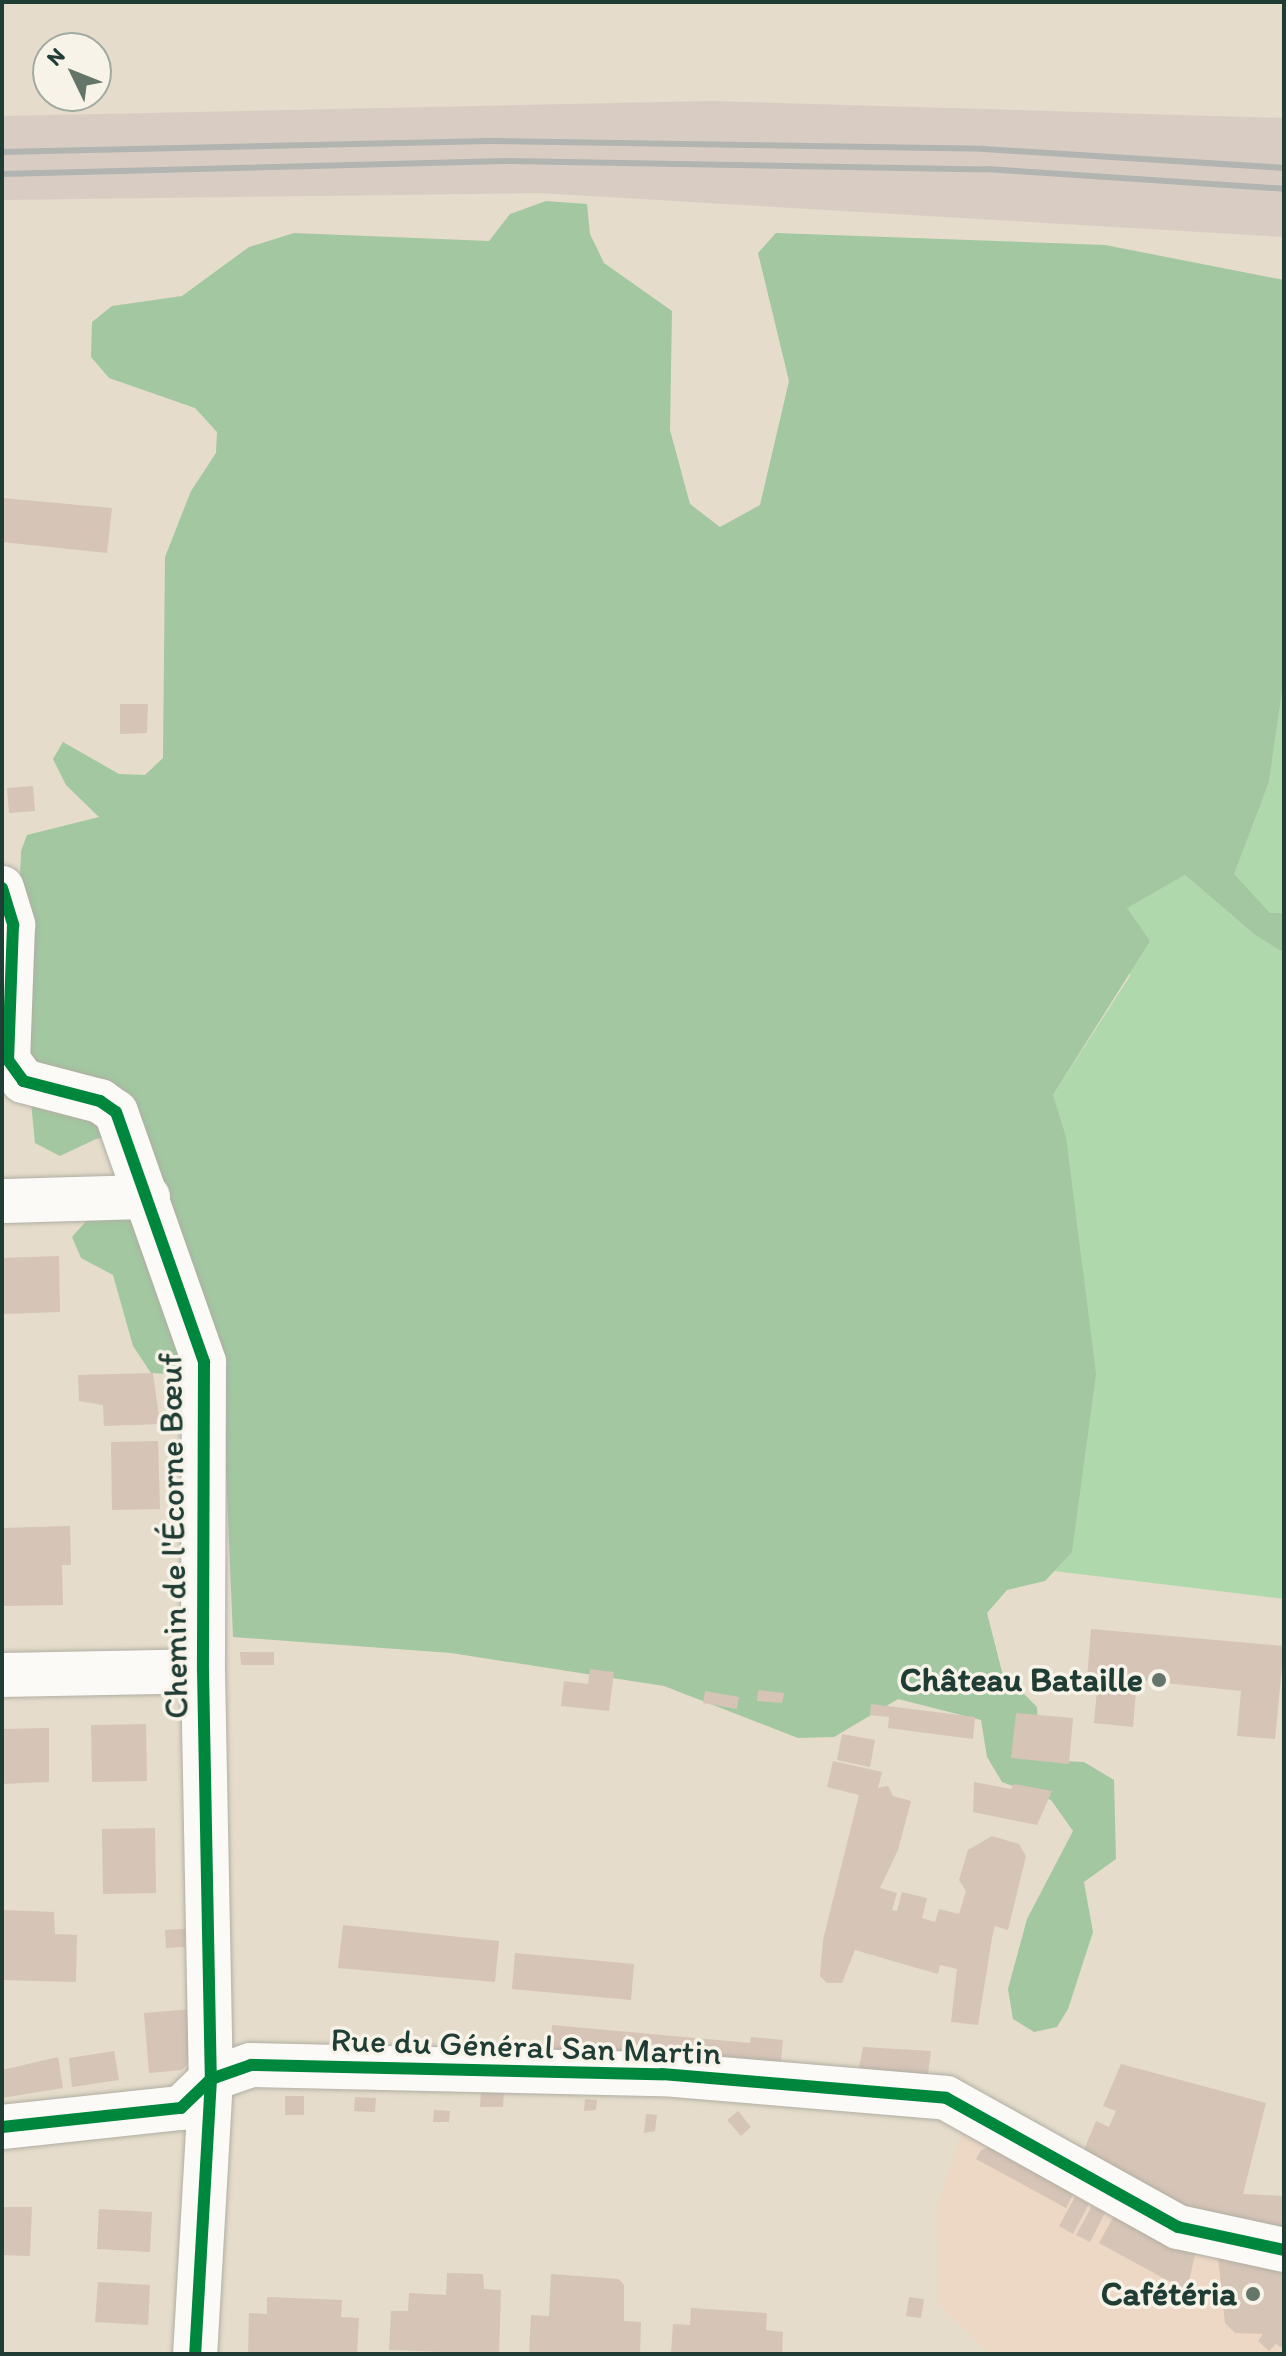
<!DOCTYPE html>
<meta charset="utf-8">
<style>
body{margin:0}
#map{position:relative;width:1286px;height:2356px;overflow:hidden;background:#e5dccb;font-family:Itim,sans-serif}
div>[style]{position:absolute}
[style*='--x']{left:calc(var(--x)*1px);top:calc(var(--y)*1px);width:calc(var(--w)*1px);rotate:calc(var(--a)*1deg)}
.built>*{inset:0;background:#edd7c5}
.industrial>*{inset:0;background:#d9cdc3}
.green>*{inset:0;background:#b0d8ad}
.forest>*{inset:0;background:#a2c7a1}
.building>*{inset:0;background:#d6c4b7}
.roads{filter:drop-shadow(0 0 2px #b0aea2) drop-shadow(0 0 2px #b0aea2)}
.street>*{height:44px;margin:-22px;padding:0 22px;transform-origin:22px;border-radius:22px;background:#fbfaf7}
.rail>*{height:6px;margin:-3px;padding:0 3px;transform-origin:3px;border-radius:3px;background:#b2b4b1}
.cycleway>*{height:12px;margin:-6px;padding:0 6px;transform-origin:6px;border-radius:6px;background:#00873e}
.dots>*{width:22px;height:22px;translate:-50% -50%;box-sizing:border-box;border:4px solid #f7f3e8;border-radius:50%}
span{translate:-50% -50%;white-space:nowrap;text-align:center;line-height:1.15;-webkit-text-stroke:7px #f7f3e8;paint-order:stroke}
.street-label{font-size:34px;color:#1f3d34}
.poi-label{font-size:34px;color:#1f3d34;font-weight:700}
.right{translate:-100% -50%;text-align:right}
.frame{position:absolute;inset:0;border:4px solid #1f3d34;pointer-events:none}
.north{position:absolute;left:32px;top:32px;width:80px;height:80px;box-sizing:border-box;background:#f7f3e8;border:2px solid #a1aaa0;border-radius:50%;rotate:313deg;font-size:22px;font-weight:700;line-height:32px;text-align:center;color:#1f3d34}
.north::after{content:'';display:block;margin:auto;width:28px;height:36px;background:#647569;clip-path:polygon(50% 0,100% 100%,50% 72%,0 100%)}
</style>
<div id="map">
<div class="built">
<i style="clip-path:polygon(964px 2127px,1284px 2266px,1284px 2354px,989px 2354px,938px 2304px,936px 2209px)"></i>
</div>
<div class="industrial">
<i style="clip-path:polygon(711px 101px,1284px 118px,1284px 237px,539px 193px,2px 200px,2px 116px)"></i>
</div>
<div class="green">
<i style="clip-path:polygon(1284px 678px,1284px 913px,1270px 913px,1233px 874px,1269px 782px)"></i>
<i style="clip-path:polygon(1185px 875px,1255px 935px,1284px 953px,1284px 1599px,1054px 1571px,1072px 1551px,1079px 1491px,1053px 1095px,1130px 976px,1126px 908px)"></i>
</div>
<div class="forest">
<i style="clip-path:polygon(546px 201px,587px 204px,590px 234px,604px 263px,672px 311px,670px 430px,690px 504px,720px 527px,760px 505px,789px 381px,758px 253px,776px 233px,1105px 245px,1284px 280px,1284px 678px,1269px 782px,1234px 874px,1270px 913px,1284px 913px,1284px 953px,1255px 935px,1185px 875px,1127px 908px,1150px 941px,1053px 1095px,1066px 1137px,1096px 1374px,1072px 1552px,1045px 1581px,1007px 1590px,987px 1613px,1002px 1672px,1037px 1707px,1040px 1760px,1084px 1762px,1114px 1780px,1116px 1859px,1084px 1882px,1093px 1932px,1068px 2009px,1057px 2027px,1034px 2032px,1013px 2019px,1008px 1989px,1027px 1919px,1073px 1831px,1051px 1800px,1002px 1782px,987px 1757px,981px 1720px,898px 1699px,834px 1737px,798px 1738px,664px 1686px,451px 1653px,233px 1637px,222px 1377px,151px 1373px,133px 1346px,113px 1275px,81px 1258px,72px 1237px,139px 1162px,120px 1135px,96px 1139px,60px 1156px,35px 1143px,17px 960px,21px 851px,27px 835px,99px 817px,66px 785px,53px 759px,63px 742px,119px 774px,145px 775px,163px 758px,165px 557px,191px 491px,216px 453px,217px 432px,195px 408px,109px 378px,91px 357px,92px 322px,112px 306px,182px 296px,249px 247px,294px 233px,489px 241px,510px 214px)"></i>
</div>
<div class="building">
<i style="clip-path:polygon(2px 498px,112px 508px,107px 553px,2px 542px)"></i>
<i style="clip-path:polygon(120px 704px,148px 704px,147px 733px,120px 734px)"></i>
<i style="clip-path:polygon(33px 786px,35px 811px,9px 813px,7px 788px)"></i>
<i style="clip-path:polygon(59px 1256px,60px 1312px,2px 1314px,2px 1258px)"></i>
<i style="clip-path:polygon(153px 1373px,160px 1424px,104px 1426px,103px 1405px,79px 1401px,78px 1375px)"></i>
<i style="clip-path:polygon(158px 1441px,160px 1509px,112px 1510px,111px 1442px)"></i>
<i style="clip-path:polygon(70px 1526px,71px 1565px,62px 1565px,63px 1605px,3px 1606px,2px 1528px)"></i>
<i style="clip-path:polygon(1091px 1629px,1284px 1646px,1275px 1739px,1237px 1736px,1241px 1691px,1137px 1680px,1133px 1727px,1094px 1723px,1098px 1679px,1087px 1678px)"></i>
<i style="clip-path:polygon(240px 1652px,274px 1652px,274px 1665px,241px 1665px)"></i>
<i style="clip-path:polygon(590px 1669px,614px 1672px,609px 1711px,561px 1706px,564px 1681px,588px 1684px)"></i>
<i style="clip-path:polygon(758px 1690px,784px 1693px,782px 1703px,757px 1701px)"></i>
<i style="clip-path:polygon(705px 1691px,739px 1697px,737px 1709px,703px 1703px)"></i>
<i style="clip-path:polygon(871px 1704px,975px 1717px,973px 1739px,888px 1728px,889px 1717px,870px 1715px)"></i>
<i style="clip-path:polygon(1016px 1713px,1073px 1718px,1069px 1764px,1011px 1758px)"></i>
<i style="clip-path:polygon(146px 1724px,147px 1781px,92px 1782px,91px 1725px)"></i>
<i style="clip-path:polygon(49px 1728px,49px 1782px,2px 1784px,2px 1729px)"></i>
<i style="clip-path:polygon(842px 1734px,875px 1740px,870px 1767px,837px 1760px)"></i>
<i style="clip-path:polygon(833px 1761px,882px 1772px,878px 1788px,888px 1786px,893px 1796px,911px 1801px,898px 1850px,880px 1888px,897px 1893px,892px 1910px,897px 1911px,902px 1892px,927px 1898px,922px 1918px,935px 1922px,939px 1909px,959px 1914px,966px 1891px,959px 1880px,968px 1850px,992px 1836px,1019px 1844px,1026px 1856px,1008px 1930px,995px 1926px,992px 1938px,978px 2025px,951px 2022px,957px 1969px,940px 1965px,938px 1974px,855px 1950px,842px 1983px,827px 1983px,820px 1976px,823px 1940px,859px 1795px,827px 1787px)"></i>
<i style="clip-path:polygon(974px 1782px,1011px 1789px,1014px 1784px,1052px 1791px,1037px 1825px,973px 1812px)"></i>
<i style="clip-path:polygon(155px 1828px,156px 1893px,103px 1894px,102px 1829px)"></i>
<i style="clip-path:polygon(3px 1910px,54px 1912px,55px 1934px,77px 1935px,76px 1982px,2px 1980px)"></i>
<i style="clip-path:polygon(343px 1925px,499px 1941px,495px 1982px,338px 1968px)"></i>
<i style="clip-path:polygon(185px 1929px,185px 1947px,166px 1948px,165px 1930px)"></i>
<i style="clip-path:polygon(515px 1953px,634px 1964px,631px 2000px,512px 1989px)"></i>
<i style="clip-path:polygon(192px 2009px,196px 2055px,182px 2070px,149px 2073px,144px 2013px)"></i>
<i style="clip-path:polygon(552px 2025px,750px 2043px,751px 2037px,783px 2040px,780px 2070px,550px 2054px)"></i>
<i style="clip-path:polygon(863px 2047px,931px 2051px,927px 2081px,857px 2077px)"></i>
<i style="clip-path:polygon(114px 2051px,119px 2080px,72px 2087px,69px 2058px)"></i>
<i style="clip-path:polygon(58px 2057px,63px 2088px,2px 2098px,2px 2070px)"></i>
<i style="clip-path:polygon(1121px 2064px,1266px 2103px,1243px 2194px,1284px 2196px,1284px 2234px,1188px 2212px,1081px 2157px,1096px 2121px,1109px 2127px,1116px 2111px,1103px 2106px)"></i>
<i style="clip-path:polygon(481px 2090px,504px 2091px,503px 2107px,480px 2107px)"></i>
<i style="clip-path:polygon(285px 2096px,304px 2096px,304px 2115px,285px 2115px)"></i>
<i style="clip-path:polygon(355px 2097px,376px 2098px,375px 2112px,354px 2111px)"></i>
<i style="clip-path:polygon(585px 2099px,597px 2100px,596px 2110px,584px 2111px)"></i>
<i style="clip-path:polygon(434px 2110px,450px 2111px,449px 2122px,433px 2122px)"></i>
<i style="clip-path:polygon(738px 2111px,751px 2127px,741px 2136px,727px 2120px)"></i>
<i style="clip-path:polygon(646px 2114px,657px 2115px,655px 2131px,644px 2133px)"></i>
<i style="clip-path:polygon(993px 2146px,1076px 2189px,1066px 2208px,976px 2159px,981px 2150px)"></i>
<i style="clip-path:polygon(1075px 2197px,1089px 2204px,1073px 2234px,1059px 2226px)"></i>
<i style="clip-path:polygon(1092px 2206px,1105px 2213px,1090px 2242px,1076px 2235px)"></i>
<i style="clip-path:polygon(2px 2207px,32px 2207px,30px 2256px,2px 2255px)"></i>
<i style="clip-path:polygon(99px 2209px,152px 2212px,150px 2252px,97px 2249px)"></i>
<i style="clip-path:polygon(1116px 2212px,1197px 2245px,1187px 2291px,1099px 2243px)"></i>
<i style="clip-path:polygon(1217px 2247px,1284px 2266px,1284px 2349px,1276px 2344px,1269px 2351px,1258px 2341px,1263px 2334px,1235px 2333px,1225px 2323px)"></i>
<i style="clip-path:polygon(447px 2273px,483px 2274px,484px 2289px,501px 2290px,499px 2354px,389px 2350px,391px 2311px,408px 2311px,409px 2293px,446px 2295px)"></i>
<i style="clip-path:polygon(551px 2274px,619px 2279px,624px 2285px,624px 2321px,641px 2322px,640px 2354px,529px 2354px,531px 2315px,549px 2316px)"></i>
<i style="clip-path:polygon(98px 2282px,150px 2285px,148px 2325px,95px 2322px)"></i>
<i style="clip-path:polygon(267px 2297px,342px 2300px,341px 2317px,359px 2318px,357px 2354px,248px 2354px,249px 2313px,267px 2314px)"></i>
<i style="clip-path:polygon(909px 2297px,924px 2299px,921px 2318px,906px 2316px)"></i>
<i style="clip-path:polygon(691px 2308px,767px 2313px,766px 2330px,783px 2332px,782px 2354px,671px 2354px,673px 2324px,690px 2325px)"></i>
</div>
<div class="roads">
<div class="street">
<i style="--x:2;--y:888;--w:39;--a:73"></i>
<i style="--x:13;--y:925;--w:135;--a:92.1"></i>
<i style="--x:8;--y:1060;--w:26;--a:54"></i>
<i style="--x:23;--y:1081;--w:80;--a:14.6"></i>
<i style="--x:100;--y:1101;--w:19;--a:35"></i>
<i style="--x:116;--y:1112;--w:265;--a:70.6"></i>
<i style="--x:204;--y:1362;--w:309;--a:90.2"></i>
<i style="--x:203;--y:1671;--w:408;--a:88.9"></i>
<i style="--x:211;--y:2079;--w:275;--a:93.3"></i>
<i style="--x:2;--y:1201;--w:146;--a:-1.6"></i>
<i style="--x:2;--y:1675;--w:201;--a:-1.1"></i>
<i style="--x:2;--y:2127;--w:180;--a:-6.1"></i>
<i style="--x:181;--y:2108;--w:42;--a:-44"></i>
<i style="--x:211;--y:2079;--w:42;--a:-19.3"></i>
<i style="--x:251;--y:2065;--w:411;--a:1.3"></i>
<i style="--x:662;--y:2074;--w:285;--a:4.8"></i>
<i style="--x:946;--y:2098;--w:265;--a:29.1"></i>
<i style="--x:1178;--y:2227;--w:108;--a:12.2"></i>
</div>
</div>
<div class="rail">
<i style="--x:2;--y:152;--w:488;--a:-1.3"></i>
<i style="--x:490;--y:141;--w:494;--a:0.9"></i>
<i style="--x:984;--y:149;--w:301;--a:3.6"></i>
<i style="--x:2;--y:174;--w:504;--a:-1.48"></i>
<i style="--x:506;--y:161;--w:480;--a:1"></i>
<i style="--x:986;--y:169;--w:299;--a:3.8"></i>
</div>
<div class="cycleway">
<i style="--x:2;--y:888;--w:39;--a:73"></i>
<i style="--x:13;--y:925;--w:135;--a:92.1"></i>
<i style="--x:8;--y:1060;--w:26;--a:54"></i>
<i style="--x:23;--y:1081;--w:80;--a:14.6"></i>
<i style="--x:100;--y:1101;--w:19;--a:35"></i>
<i style="--x:116;--y:1112;--w:265;--a:70.6"></i>
<i style="--x:204;--y:1362;--w:309;--a:90.2"></i>
<i style="--x:203;--y:1671;--w:408;--a:88.9"></i>
<i style="--x:211;--y:2079;--w:275;--a:93.3"></i>
<i style="--x:2;--y:2127;--w:180;--a:-6.1"></i>
<i style="--x:181;--y:2108;--w:42;--a:-44"></i>
<i style="--x:211;--y:2079;--w:42;--a:-19.3"></i>
<i style="--x:251;--y:2065;--w:411;--a:1.3"></i>
<i style="--x:662;--y:2074;--w:285;--a:4.8"></i>
<i style="--x:946;--y:2098;--w:265;--a:29.1"></i>
<i style="--x:1178;--y:2227;--w:108;--a:12.2"></i>
</div>
<div class="dots">
<i style="left:1159px;top:1680px;background:#647569"></i>
<i style="left:1253px;top:2294px;background:#647569"></i>
</div>
<div class="street-label">
<span style="left:173px;top:1536px;rotate:-91deg">Chemin de l'Écorne Bœuf</span>
<span style="left:526px;top:2046px;rotate:2deg">Rue du Général San Martin</span>
</div>
<div class="poi-label">
<span class="right" style="left:1143px;top:1680px">Château Bataille</span>
<span class="right" style="left:1237px;top:2294px">Cafétéria</span>
</div>
<div class="frame"></div>
<div class="north">N</div>
</div>
